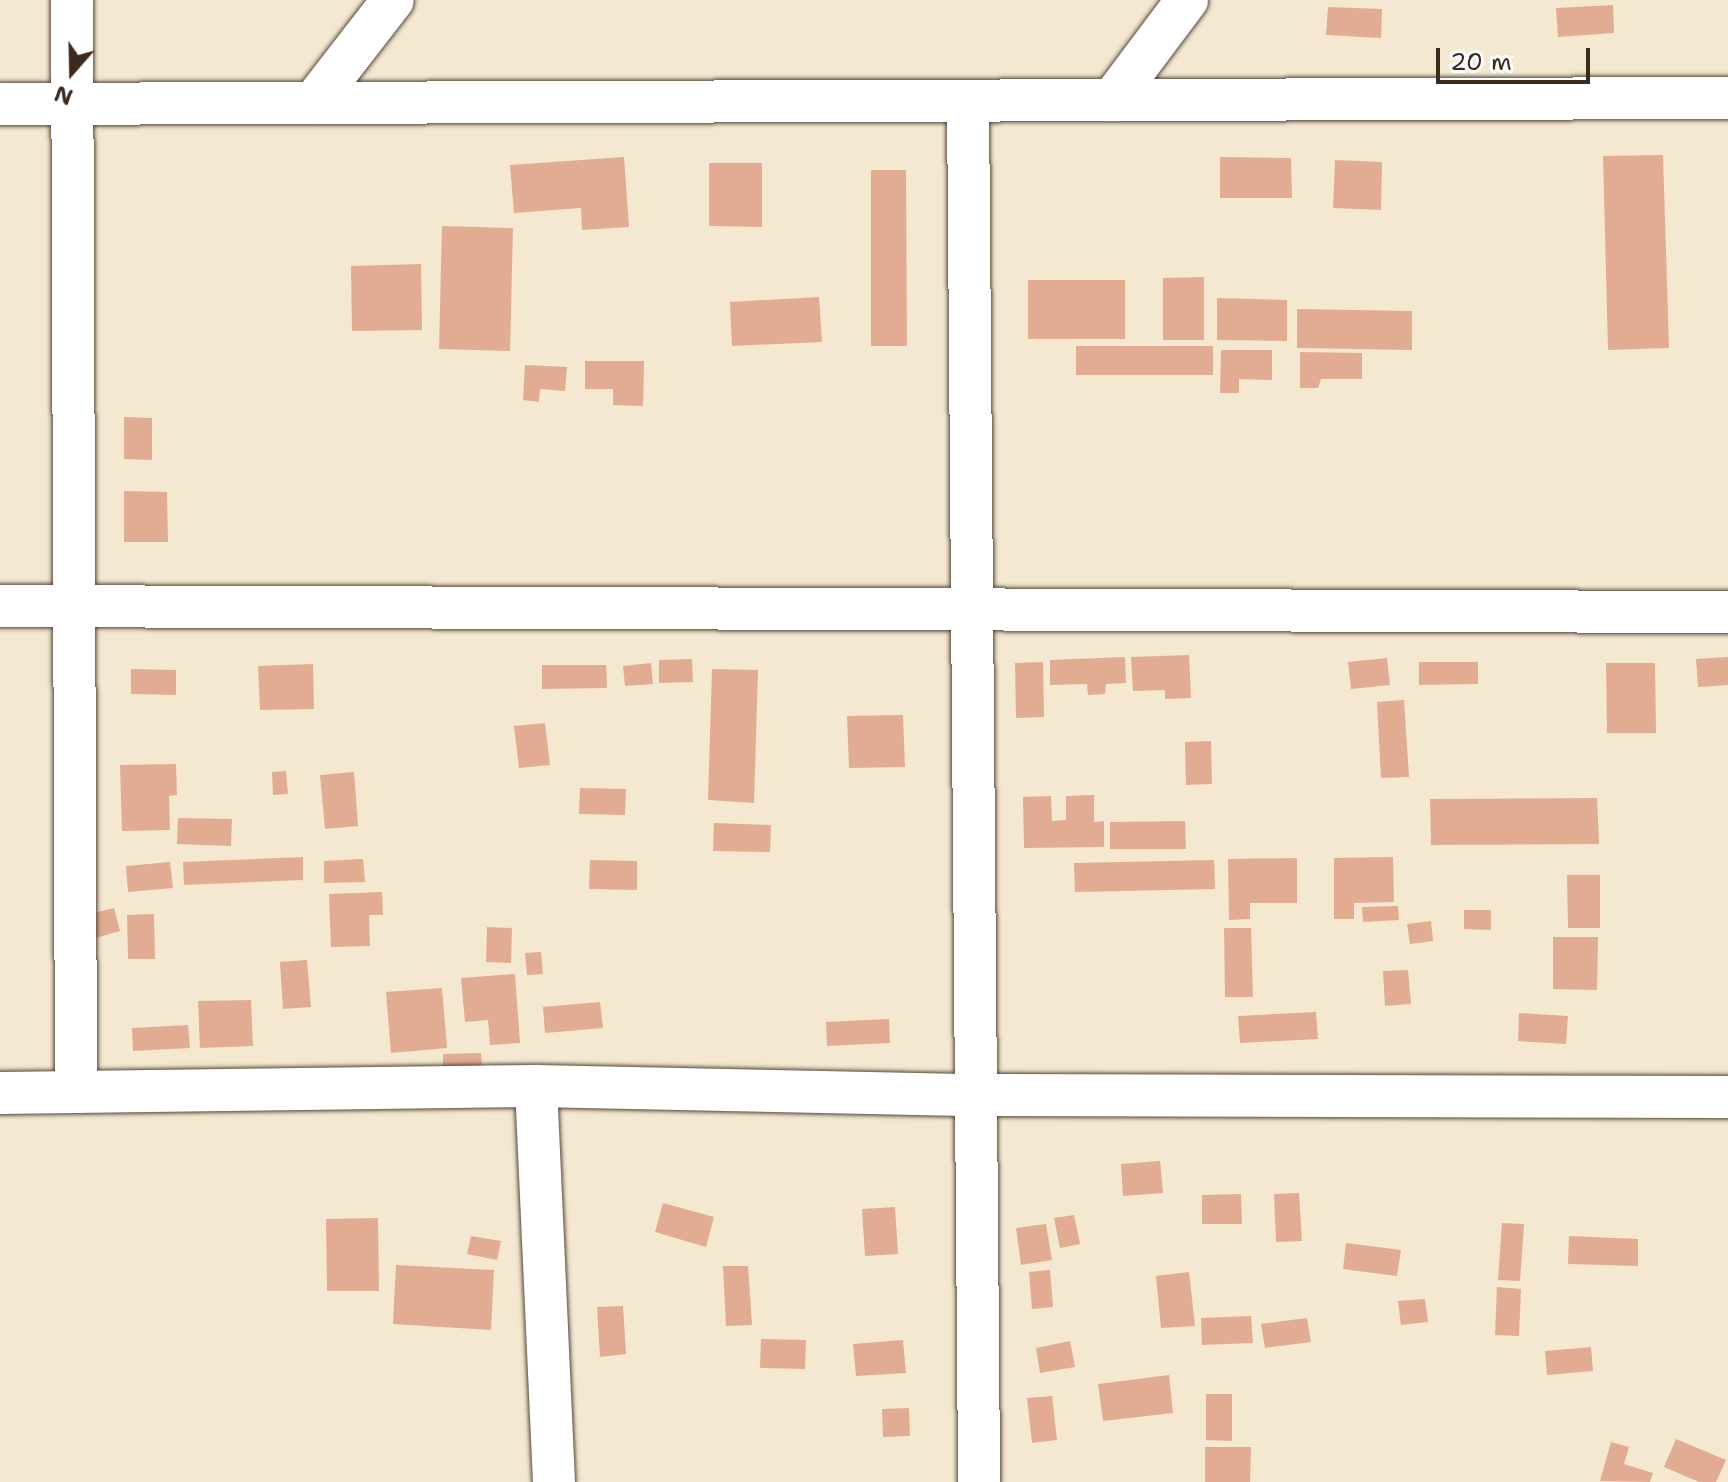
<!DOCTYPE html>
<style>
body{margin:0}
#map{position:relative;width:1728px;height:1482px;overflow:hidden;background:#f4e8d0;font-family:"Shantell Sans",sans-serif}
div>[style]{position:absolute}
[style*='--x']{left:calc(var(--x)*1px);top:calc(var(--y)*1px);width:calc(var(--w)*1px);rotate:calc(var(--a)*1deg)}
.building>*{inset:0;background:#e2ac92}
.roads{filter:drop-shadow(0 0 2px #574639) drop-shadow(0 0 2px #574639)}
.minor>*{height:42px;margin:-21px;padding:0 21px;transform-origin:21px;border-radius:21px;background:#fff}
span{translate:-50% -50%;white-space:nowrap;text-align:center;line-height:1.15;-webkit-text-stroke:8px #fff;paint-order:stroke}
.north{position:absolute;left:32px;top:32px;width:80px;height:80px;-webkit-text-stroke:6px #fff;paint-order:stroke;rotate:200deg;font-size:22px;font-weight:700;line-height:32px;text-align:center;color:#3b2a1e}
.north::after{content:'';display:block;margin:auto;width:28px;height:36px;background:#3b2a1e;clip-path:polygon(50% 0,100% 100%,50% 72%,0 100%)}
.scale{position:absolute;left:1436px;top:48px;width:154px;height:36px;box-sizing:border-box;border:4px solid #3b2a1e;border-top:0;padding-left:10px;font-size:24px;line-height:28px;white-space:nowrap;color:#3b2a1e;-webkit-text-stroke:6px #fff;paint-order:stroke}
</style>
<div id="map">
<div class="building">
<i style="clip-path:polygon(1613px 5px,1614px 33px,1558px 37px,1556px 8px)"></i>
<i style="clip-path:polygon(1328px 7px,1382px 9px,1381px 38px,1326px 35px)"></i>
<i style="clip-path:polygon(1663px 155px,1669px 348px,1608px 350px,1603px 156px)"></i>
<i style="clip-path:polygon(624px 157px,629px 227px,582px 230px,581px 208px,514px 213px,510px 165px)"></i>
<i style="clip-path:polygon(1220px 157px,1291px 158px,1292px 198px,1220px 198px)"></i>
<i style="clip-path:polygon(1335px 160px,1382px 162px,1381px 210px,1333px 208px)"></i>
<i style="clip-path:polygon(709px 163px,762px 163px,762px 227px,709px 226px)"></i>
<i style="clip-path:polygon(871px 170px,906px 170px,907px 346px,871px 346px)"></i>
<i style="clip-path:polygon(442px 226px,513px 228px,510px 351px,439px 349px)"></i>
<i style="clip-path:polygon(421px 264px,422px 330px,352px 331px,351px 266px)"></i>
<i style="clip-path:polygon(1204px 277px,1204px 340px,1163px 340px,1163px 278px)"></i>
<i style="clip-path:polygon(1028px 280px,1125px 280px,1125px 339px,1028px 339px)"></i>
<i style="clip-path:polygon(819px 297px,822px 342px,732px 346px,730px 302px)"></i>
<i style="clip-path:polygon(1217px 298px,1287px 300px,1287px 341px,1217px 340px)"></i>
<i style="clip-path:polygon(1297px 309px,1412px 311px,1412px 350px,1297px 348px)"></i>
<i style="clip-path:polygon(1076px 346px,1213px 346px,1213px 375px,1076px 375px)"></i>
<i style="clip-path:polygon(1221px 350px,1272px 350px,1272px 380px,1239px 379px,1239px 393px,1220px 393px)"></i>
<i style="clip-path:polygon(1300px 352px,1362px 353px,1362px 379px,1321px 379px,1318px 388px,1300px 388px)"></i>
<i style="clip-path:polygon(585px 361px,644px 361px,643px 406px,613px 405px,613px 389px,585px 389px)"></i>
<i style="clip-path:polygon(525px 365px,567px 367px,565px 391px,540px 389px,539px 402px,523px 400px)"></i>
<i style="clip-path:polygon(124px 417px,152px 418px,152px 460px,124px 459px)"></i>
<i style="clip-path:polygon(124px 491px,167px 492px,168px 542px,124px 542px)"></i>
<i style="clip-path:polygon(1189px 655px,1191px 698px,1165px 699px,1165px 690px,1133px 691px,1131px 657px)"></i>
<i style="clip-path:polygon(1125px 657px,1126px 683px,1106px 684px,1105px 694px,1088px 695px,1087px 684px,1050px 685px,1050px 660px)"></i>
<i style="clip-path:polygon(1728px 657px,1728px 685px,1698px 687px,1696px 659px)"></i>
<i style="clip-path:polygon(1387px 658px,1390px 685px,1351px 689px,1348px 662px)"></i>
<i style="clip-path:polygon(692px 659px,693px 682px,659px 683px,659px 660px)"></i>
<i style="clip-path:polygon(1043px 662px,1044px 717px,1016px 718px,1015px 663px)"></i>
<i style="clip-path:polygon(1419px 662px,1478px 662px,1478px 684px,1419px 685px)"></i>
<i style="clip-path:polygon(651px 663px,653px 684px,625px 686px,623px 666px)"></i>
<i style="clip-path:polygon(1606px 663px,1655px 663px,1656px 733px,1607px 733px)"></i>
<i style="clip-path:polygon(313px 664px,314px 709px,260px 710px,258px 666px)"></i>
<i style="clip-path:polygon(542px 665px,606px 665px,607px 688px,542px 689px)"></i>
<i style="clip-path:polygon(131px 669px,176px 670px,176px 695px,131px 694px)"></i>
<i style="clip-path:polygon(712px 669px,758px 670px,754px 803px,708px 800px)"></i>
<i style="clip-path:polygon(1404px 700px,1409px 777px,1381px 778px,1377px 702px)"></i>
<i style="clip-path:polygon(903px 715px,905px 767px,849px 768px,847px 716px)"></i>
<i style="clip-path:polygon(545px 723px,550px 765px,519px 768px,514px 726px)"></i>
<i style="clip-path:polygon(1211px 741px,1212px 784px,1186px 785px,1185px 742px)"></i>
<i style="clip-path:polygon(176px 764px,177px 795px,169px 796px,170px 830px,122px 831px,120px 765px)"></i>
<i style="clip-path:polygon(286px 771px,288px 794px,273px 795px,272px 772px)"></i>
<i style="clip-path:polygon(354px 772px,358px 826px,325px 829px,320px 775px)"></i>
<i style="clip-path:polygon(580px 788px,626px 789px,625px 815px,579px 814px)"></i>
<i style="clip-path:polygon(1094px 795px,1094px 822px,1104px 821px,1104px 847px,1024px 848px,1023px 797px,1051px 796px,1052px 821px,1066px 820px,1066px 796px)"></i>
<i style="clip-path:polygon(1597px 798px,1599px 844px,1431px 845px,1430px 799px)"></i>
<i style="clip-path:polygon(178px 818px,232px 819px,231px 846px,177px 844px)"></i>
<i style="clip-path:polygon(1185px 821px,1186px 849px,1110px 849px,1110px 822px)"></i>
<i style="clip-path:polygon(714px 823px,771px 825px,770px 852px,713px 851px)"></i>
<i style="clip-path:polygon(303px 857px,303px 880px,184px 885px,183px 862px)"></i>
<i style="clip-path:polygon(1393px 857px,1394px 902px,1354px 903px,1354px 919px,1334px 919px,1334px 858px)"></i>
<i style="clip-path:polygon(1297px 858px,1297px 903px,1250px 903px,1250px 919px,1229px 920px,1228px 859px)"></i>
<i style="clip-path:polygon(363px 859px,365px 882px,324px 883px,324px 861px)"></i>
<i style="clip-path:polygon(590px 860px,637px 861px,637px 890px,589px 889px)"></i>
<i style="clip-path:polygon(1214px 860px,1215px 889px,1075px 892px,1074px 863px)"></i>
<i style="clip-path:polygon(170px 862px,173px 888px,128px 892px,126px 866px)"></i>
<i style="clip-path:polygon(1567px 875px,1600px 875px,1600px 928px,1568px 928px)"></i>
<i style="clip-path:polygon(382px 892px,383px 915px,369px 915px,370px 946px,331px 947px,329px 894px)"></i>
<i style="clip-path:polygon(1398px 906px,1399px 920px,1363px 922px,1362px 907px)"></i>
<i style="clip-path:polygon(114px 908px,120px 931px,92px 939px,85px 915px)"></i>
<i style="clip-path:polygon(1464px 910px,1491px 910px,1491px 930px,1464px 929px)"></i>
<i style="clip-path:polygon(154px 914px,155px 959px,128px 959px,127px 915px)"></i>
<i style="clip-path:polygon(1431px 921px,1433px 941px,1410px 944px,1407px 924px)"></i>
<i style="clip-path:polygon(487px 927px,512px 928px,511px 963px,486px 962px)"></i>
<i style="clip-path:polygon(1224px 928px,1251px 928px,1253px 997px,1225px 997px)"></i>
<i style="clip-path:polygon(1553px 937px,1598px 937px,1597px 990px,1553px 989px)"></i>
<i style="clip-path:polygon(541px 952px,543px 974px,527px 975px,525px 953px)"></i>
<i style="clip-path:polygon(307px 960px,311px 1007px,283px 1009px,280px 962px)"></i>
<i style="clip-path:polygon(1408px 970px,1411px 1004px,1385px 1006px,1383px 971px)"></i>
<i style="clip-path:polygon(515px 974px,520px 1043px,490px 1045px,488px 1020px,465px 1022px,461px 978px)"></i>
<i style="clip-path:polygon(442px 988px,447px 1048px,391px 1053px,386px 992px)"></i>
<i style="clip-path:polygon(251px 1000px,253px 1046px,200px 1048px,198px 1001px)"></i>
<i style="clip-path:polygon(600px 1002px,603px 1028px,545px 1033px,543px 1007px)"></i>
<i style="clip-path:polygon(1316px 1012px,1318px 1039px,1240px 1043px,1238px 1016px)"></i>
<i style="clip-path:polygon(1519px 1013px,1568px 1016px,1566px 1044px,1518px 1041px)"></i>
<i style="clip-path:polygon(889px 1019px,890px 1043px,827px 1046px,826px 1022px)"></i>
<i style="clip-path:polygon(188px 1025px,190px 1048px,133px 1051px,132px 1028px)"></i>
<i style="clip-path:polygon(481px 1053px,482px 1069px,443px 1070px,443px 1054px)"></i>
<i style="clip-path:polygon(1160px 1161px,1163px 1193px,1123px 1196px,1121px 1164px)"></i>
<i style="clip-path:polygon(1299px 1193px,1302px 1241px,1276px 1242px,1274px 1194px)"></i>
<i style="clip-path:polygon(1241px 1194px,1242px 1224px,1202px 1224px,1202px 1195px)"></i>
<i style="clip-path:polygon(663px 1203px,714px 1217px,706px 1247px,655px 1232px)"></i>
<i style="clip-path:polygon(895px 1207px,898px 1254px,865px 1256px,862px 1209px)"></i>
<i style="clip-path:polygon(1074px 1215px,1080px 1244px,1060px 1248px,1054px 1218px)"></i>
<i style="clip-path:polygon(378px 1218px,379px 1291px,327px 1291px,326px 1219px)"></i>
<i style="clip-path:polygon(1502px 1223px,1524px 1224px,1520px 1281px,1498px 1280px)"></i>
<i style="clip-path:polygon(1046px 1224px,1052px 1260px,1021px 1265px,1016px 1228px)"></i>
<i style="clip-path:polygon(471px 1236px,501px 1241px,497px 1260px,467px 1254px)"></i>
<i style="clip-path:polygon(1569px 1236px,1638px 1239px,1638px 1266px,1568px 1264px)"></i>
<i style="clip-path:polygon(1346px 1243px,1401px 1250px,1397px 1276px,1343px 1269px)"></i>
<i style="clip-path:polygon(396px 1265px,494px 1270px,491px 1330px,393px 1324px)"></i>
<i style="clip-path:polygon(723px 1266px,748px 1266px,752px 1325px,726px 1326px)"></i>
<i style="clip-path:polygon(1050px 1270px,1053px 1307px,1032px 1309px,1029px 1272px)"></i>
<i style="clip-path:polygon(1189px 1272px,1195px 1326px,1161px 1328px,1156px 1276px)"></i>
<i style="clip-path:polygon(1497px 1287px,1521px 1289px,1519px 1336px,1495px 1335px)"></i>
<i style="clip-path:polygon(1425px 1299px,1428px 1322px,1401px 1325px,1398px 1301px)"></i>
<i style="clip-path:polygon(623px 1306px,626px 1354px,600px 1357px,597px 1307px)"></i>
<i style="clip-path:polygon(1251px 1316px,1253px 1343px,1202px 1345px,1201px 1318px)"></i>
<i style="clip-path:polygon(1307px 1318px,1311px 1342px,1265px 1348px,1261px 1324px)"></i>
<i style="clip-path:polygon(761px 1339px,806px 1340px,805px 1369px,760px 1368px)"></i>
<i style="clip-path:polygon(903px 1340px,906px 1373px,856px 1376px,853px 1344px)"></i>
<i style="clip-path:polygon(1070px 1341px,1075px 1367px,1040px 1373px,1036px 1348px)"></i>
<i style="clip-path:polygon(1591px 1347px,1593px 1371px,1547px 1375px,1545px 1351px)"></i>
<i style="clip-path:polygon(1169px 1375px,1173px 1413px,1103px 1421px,1098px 1384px)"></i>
<i style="clip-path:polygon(1206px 1394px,1232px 1394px,1232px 1441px,1206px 1440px)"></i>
<i style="clip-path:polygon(1052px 1396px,1057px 1440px,1032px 1443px,1027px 1398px)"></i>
<i style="clip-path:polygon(909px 1408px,910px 1436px,883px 1437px,882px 1409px)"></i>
<i style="clip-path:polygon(1676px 1439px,1726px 1460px,1716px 1482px,1699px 1482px,1664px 1467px)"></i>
<i style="clip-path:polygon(1611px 1442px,1629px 1447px,1624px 1464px,1653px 1473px,1650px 1482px,1600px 1481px)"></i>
<i style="clip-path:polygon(1205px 1447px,1251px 1447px,1250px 1482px,1205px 1482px)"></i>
</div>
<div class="roads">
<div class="minor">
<i style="--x:72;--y:0;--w:1092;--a:89.79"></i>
<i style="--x:1112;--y:100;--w:125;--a:-53.1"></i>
<i style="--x:968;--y:101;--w:1381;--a:89.54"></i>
<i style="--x:313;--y:103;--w:130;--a:-52.2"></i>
<i style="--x:0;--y:104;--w:1728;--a:-0.2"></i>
<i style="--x:0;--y:606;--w:1728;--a:0.2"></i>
<i style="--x:536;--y:1086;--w:396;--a:87.4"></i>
<i style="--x:0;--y:1093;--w:536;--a:-0.75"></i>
<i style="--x:536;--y:1086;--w:440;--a:1.2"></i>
<i style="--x:976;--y:1095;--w:752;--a:0.15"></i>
</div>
</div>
<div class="north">N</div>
<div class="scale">20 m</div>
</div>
